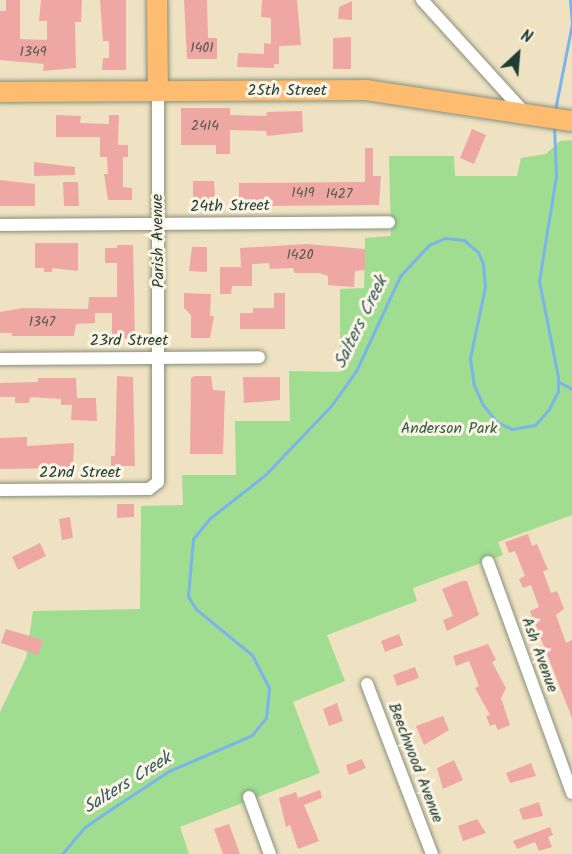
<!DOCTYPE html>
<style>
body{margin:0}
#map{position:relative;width:572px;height:854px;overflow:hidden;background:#eee2c2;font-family:Kalam,sans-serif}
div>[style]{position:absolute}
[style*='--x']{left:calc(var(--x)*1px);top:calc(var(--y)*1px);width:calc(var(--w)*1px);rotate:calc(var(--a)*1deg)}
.green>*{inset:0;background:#a1dd91}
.stream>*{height:3px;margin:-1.5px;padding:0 1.5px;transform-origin:1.5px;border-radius:1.5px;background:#79b4eb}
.building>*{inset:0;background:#efa7a3}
.roads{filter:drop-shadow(0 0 2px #86907b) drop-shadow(0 0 2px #86907b)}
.minor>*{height:12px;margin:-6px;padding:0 6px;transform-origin:6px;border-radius:6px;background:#fff}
.primary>*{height:20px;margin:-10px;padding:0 10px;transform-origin:10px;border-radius:10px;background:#fdbc6f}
span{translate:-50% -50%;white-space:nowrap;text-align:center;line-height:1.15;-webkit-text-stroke:6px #fcf5e5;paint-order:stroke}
.number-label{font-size:14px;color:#535850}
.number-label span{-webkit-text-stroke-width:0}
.street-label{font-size:16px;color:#1f3d34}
.park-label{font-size:16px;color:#395d47}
.water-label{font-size:18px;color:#365b62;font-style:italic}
.north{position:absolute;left:488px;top:24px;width:60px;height:60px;-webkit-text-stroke:4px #fcf5e5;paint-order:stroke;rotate:26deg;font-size:16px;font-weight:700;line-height:24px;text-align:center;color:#1f3d34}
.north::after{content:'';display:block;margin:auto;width:21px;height:27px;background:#1f3d34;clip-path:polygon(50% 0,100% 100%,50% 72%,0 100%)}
</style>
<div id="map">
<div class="green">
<i style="clip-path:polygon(572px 140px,572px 515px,498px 542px,503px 555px,413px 588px,417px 601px,327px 635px,345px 681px,293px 702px,320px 773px,180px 827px,189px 854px,0 854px,0 712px,26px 658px,33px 611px,140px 609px,141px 506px,183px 505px,182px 475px,236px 475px,235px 421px,290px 421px,289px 371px,340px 372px,340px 289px,364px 288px,365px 238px,391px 236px,389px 156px,454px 156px,455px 176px,517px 176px,521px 158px,546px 154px,560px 141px)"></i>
</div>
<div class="stream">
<i style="--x:555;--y:110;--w:89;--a:-78.9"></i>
<i style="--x:572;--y:23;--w:23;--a:-95"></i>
<i style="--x:559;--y:382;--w:15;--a:28"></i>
<i style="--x:62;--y:854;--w:35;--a:-50"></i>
<i style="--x:85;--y:827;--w:24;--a:-35"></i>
<i style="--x:105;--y:813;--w:77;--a:-33.3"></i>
<i style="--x:169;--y:771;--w:90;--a:-23.4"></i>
<i style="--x:252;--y:735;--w:22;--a:-51"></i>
<i style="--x:266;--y:718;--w:30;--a:-84"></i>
<i style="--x:269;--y:688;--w:37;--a:-117"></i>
<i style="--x:252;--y:655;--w:72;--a:-140.6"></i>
<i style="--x:196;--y:609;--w:15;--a:-122"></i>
<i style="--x:188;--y:596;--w:57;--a:-85"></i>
<i style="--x:193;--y:539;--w:26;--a:-51"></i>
<i style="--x:209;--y:519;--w:71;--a:-38.2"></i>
<i style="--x:265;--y:475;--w:95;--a:-46.3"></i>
<i style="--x:331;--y:406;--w:43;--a:-54.5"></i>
<i style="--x:356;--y:371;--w:105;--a:-65.1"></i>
<i style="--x:400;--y:276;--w:42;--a:-46.9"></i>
<i style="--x:429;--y:245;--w:17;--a:-24"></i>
<i style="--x:445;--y:238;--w:19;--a:6"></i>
<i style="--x:464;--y:240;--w:18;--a:41"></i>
<i style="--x:478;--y:252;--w:13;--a:67"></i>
<i style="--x:483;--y:264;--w:23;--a:85"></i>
<i style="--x:485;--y:287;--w:73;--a:101.9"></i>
<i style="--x:470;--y:358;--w:27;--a:82"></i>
<i style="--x:474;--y:385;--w:22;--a:66"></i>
<i style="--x:483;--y:405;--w:22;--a:51"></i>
<i style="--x:497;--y:422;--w:17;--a:25"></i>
<i style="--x:512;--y:429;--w:23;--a:-10"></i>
<i style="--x:535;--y:425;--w:21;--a:-49"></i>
<i style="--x:549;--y:409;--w:20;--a:-63"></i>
<i style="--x:558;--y:391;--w:14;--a:-90"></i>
<i style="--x:558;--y:377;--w:98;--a:-101.2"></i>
<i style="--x:539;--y:281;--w:106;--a:-80.8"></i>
<i style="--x:556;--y:176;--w:50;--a:-92.3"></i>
</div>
<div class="building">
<i style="clip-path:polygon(6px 0,20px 0,20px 39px,47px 40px,47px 21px,39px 21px,41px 0,82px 0,81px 22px,75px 22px,76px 68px,43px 71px,44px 64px,0 60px,0 11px,6px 11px)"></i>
<i style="clip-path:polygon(100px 0,126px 0,126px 70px,102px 70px,103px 58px,109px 58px,109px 41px,103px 41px)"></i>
<i style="clip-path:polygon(184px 0,207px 0,208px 38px,217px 38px,217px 59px,187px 59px)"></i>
<i style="clip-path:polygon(262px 0,297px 0,301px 45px,279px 46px,279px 64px,274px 64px,274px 68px,237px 67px,238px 53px,264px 54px,264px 43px,271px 44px,271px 18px,261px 17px)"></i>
<i style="clip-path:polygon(352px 1px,352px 20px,338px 19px,339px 7px)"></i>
<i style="clip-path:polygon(351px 37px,351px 69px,333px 69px,333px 38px)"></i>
<i style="clip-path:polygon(181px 108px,230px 108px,230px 115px,266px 116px,267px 112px,302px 111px,303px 132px,267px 136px,266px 131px,230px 130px,230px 154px,216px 154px,216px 145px,181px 145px)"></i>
<i style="clip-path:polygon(56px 115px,81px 116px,80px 123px,109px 124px,109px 115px,119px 115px,118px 145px,128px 145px,128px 157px,123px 157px,123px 187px,132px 188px,132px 200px,108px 200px,104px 174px,108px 174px,107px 157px,100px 157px,100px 137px,56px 137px)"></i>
<i style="clip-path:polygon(472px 129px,486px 135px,474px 164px,460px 158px)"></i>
<i style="clip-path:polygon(365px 148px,373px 148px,373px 176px,381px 176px,379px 205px,241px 206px,239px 202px,239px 183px,365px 182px)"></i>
<i style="clip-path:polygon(34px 162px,75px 167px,75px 175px,34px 176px)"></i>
<i style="clip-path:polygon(0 180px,35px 184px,35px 206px,0 206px)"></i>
<i style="clip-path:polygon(193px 181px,214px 181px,215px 197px,209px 197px,209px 206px,193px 206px)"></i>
<i style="clip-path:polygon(63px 182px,78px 182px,79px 206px,64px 206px)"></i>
<i style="clip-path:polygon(35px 243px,78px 243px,78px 271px,52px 268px,52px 272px,44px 272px,44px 268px,35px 268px)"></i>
<i style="clip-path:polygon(306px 244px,365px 249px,365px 270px,355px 271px,354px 287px,339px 286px,328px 285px,328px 276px,319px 273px,294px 273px,293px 268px,270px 269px,269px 263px,252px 264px,252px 286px,232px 286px,231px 294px,220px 294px,220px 267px,241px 267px,240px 248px)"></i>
<i style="clip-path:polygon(117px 245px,133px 245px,135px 340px,112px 336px,112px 313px,95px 313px,95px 323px,76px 324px,74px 336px,12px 336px,12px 333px,0 333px,0 312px,23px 308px,88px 309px,89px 297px,117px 297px,117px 263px,105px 263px,105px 248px,117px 248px)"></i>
<i style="clip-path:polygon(192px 247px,207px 247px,207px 272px,189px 271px)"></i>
<i style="clip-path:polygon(184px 293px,211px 294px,210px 316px,214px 316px,210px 338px,191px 338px,191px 315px,184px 308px)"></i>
<i style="clip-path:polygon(274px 293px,285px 293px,285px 329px,240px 329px,240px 313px,253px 313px,253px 308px,274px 308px)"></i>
<i style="clip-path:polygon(117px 376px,133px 377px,135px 466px,111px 466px,111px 456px,115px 456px)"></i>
<i style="clip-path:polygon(195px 376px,211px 376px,213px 390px,225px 391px,223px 454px,190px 454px,191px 378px)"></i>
<i style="clip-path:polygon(243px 377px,280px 377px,280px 400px,244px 403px)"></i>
<i style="clip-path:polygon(38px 378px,76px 378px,77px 398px,96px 398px,97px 421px,71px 420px,72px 405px,61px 405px,61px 399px,30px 397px,29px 403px,15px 403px,15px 397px,0 397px,0 383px,38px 382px)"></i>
<i style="clip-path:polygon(27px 437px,27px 446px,74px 443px,73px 468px,0 469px,0 438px)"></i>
<i style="clip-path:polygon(117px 504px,134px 504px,134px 517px,117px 518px)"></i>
<i style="clip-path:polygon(70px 517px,73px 538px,62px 540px,59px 519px)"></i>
<i style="clip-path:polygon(528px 534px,532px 546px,537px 544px,548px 570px,543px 571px,551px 593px,557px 591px,564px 609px,556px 615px,566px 643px,572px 640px,572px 718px,530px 611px,539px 607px,531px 585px,523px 588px,519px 579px,525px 576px,515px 551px,509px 553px,505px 542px)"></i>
<i style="clip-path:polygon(40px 543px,46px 556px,18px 570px,12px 557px)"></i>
<i style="clip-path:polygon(462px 581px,467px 581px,479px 615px,447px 631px,443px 620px,453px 616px,442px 589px)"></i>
<i style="clip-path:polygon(6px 629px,43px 640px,38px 655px,1px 643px)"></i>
<i style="clip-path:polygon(399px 634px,403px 645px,385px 652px,381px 641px)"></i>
<i style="clip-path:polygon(488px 644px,496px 660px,492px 662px,506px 688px,501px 698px,510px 725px,498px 730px,495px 724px,490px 726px,486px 716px,490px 715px,475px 688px,479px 686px,469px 661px,456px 666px,453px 656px)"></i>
<i style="clip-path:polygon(415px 667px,419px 678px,397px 686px,393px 675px)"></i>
<i style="clip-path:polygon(337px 703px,343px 721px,329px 726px,323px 709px)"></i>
<i style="clip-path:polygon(443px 716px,449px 730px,424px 745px,416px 726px)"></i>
<i style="clip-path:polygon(362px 759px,366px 768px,349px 775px,346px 765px)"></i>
<i style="clip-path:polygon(454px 760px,463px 780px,443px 789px,437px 768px)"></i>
<i style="clip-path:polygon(531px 763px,536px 776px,510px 783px,506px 773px)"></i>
<i style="clip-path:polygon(320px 790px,322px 798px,304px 805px,319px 841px,298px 849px,290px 825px,286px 827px,279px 798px,296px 792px,298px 798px)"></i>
<i style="clip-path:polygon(539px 802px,543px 816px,523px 820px,519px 809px)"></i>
<i style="clip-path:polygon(477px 819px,486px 833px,463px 841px,458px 826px)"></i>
<i style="clip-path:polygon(229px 824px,240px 854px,223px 854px,214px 829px)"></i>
<i style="clip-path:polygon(550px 827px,553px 835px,548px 837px,552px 847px,539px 851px,535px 842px,517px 849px,513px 841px)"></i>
</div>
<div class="roads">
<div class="minor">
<i style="--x:422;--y:0;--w:153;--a:47.7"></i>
<i style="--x:0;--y:225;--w:389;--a:-0.4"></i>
<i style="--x:0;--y:359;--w:259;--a:-0.4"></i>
<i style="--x:0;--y:490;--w:149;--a:-0.4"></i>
<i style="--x:149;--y:489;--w:11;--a:-38"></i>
<i style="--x:158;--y:482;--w:391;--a:-90"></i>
<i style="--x:488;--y:562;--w:246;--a:70"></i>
<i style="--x:367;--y:684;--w:182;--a:69.1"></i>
<i style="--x:249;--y:797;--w:61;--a:69.8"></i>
</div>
<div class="primary">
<i style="--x:157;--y:0;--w:91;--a:89.4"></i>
<i style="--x:0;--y:92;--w:366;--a:-0.3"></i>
<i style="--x:366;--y:90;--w:208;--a:8.6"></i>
</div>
</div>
<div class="number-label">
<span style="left:202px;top:48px">1401</span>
<span style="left:33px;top:52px">1349</span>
<span style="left:205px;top:126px">2414</span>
<span style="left:303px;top:193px">1419</span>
<span style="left:339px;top:194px">1427</span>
<span style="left:300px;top:255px">1420</span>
<span style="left:42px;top:322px">1347</span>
</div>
<div class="street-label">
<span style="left:287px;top:91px">25th Street</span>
<span style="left:230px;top:207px;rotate:-1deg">24th Street</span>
<span style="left:159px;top:241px;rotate:-91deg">Parish Avenue</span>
<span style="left:129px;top:341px">23rd Street</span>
<span style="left:80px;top:473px">22nd Street</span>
<span style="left:539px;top:655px;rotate:70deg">Ash Avenue</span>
<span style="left:415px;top:763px;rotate:69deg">Beechwood Avenue</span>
</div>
<div class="park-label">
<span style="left:449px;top:429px">Anderson Park</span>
</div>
<div class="water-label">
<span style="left:362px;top:323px;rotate:-64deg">Salters Creek</span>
<span style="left:128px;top:784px;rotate:-32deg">Salters Creek</span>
</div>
<div class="north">N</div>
</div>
